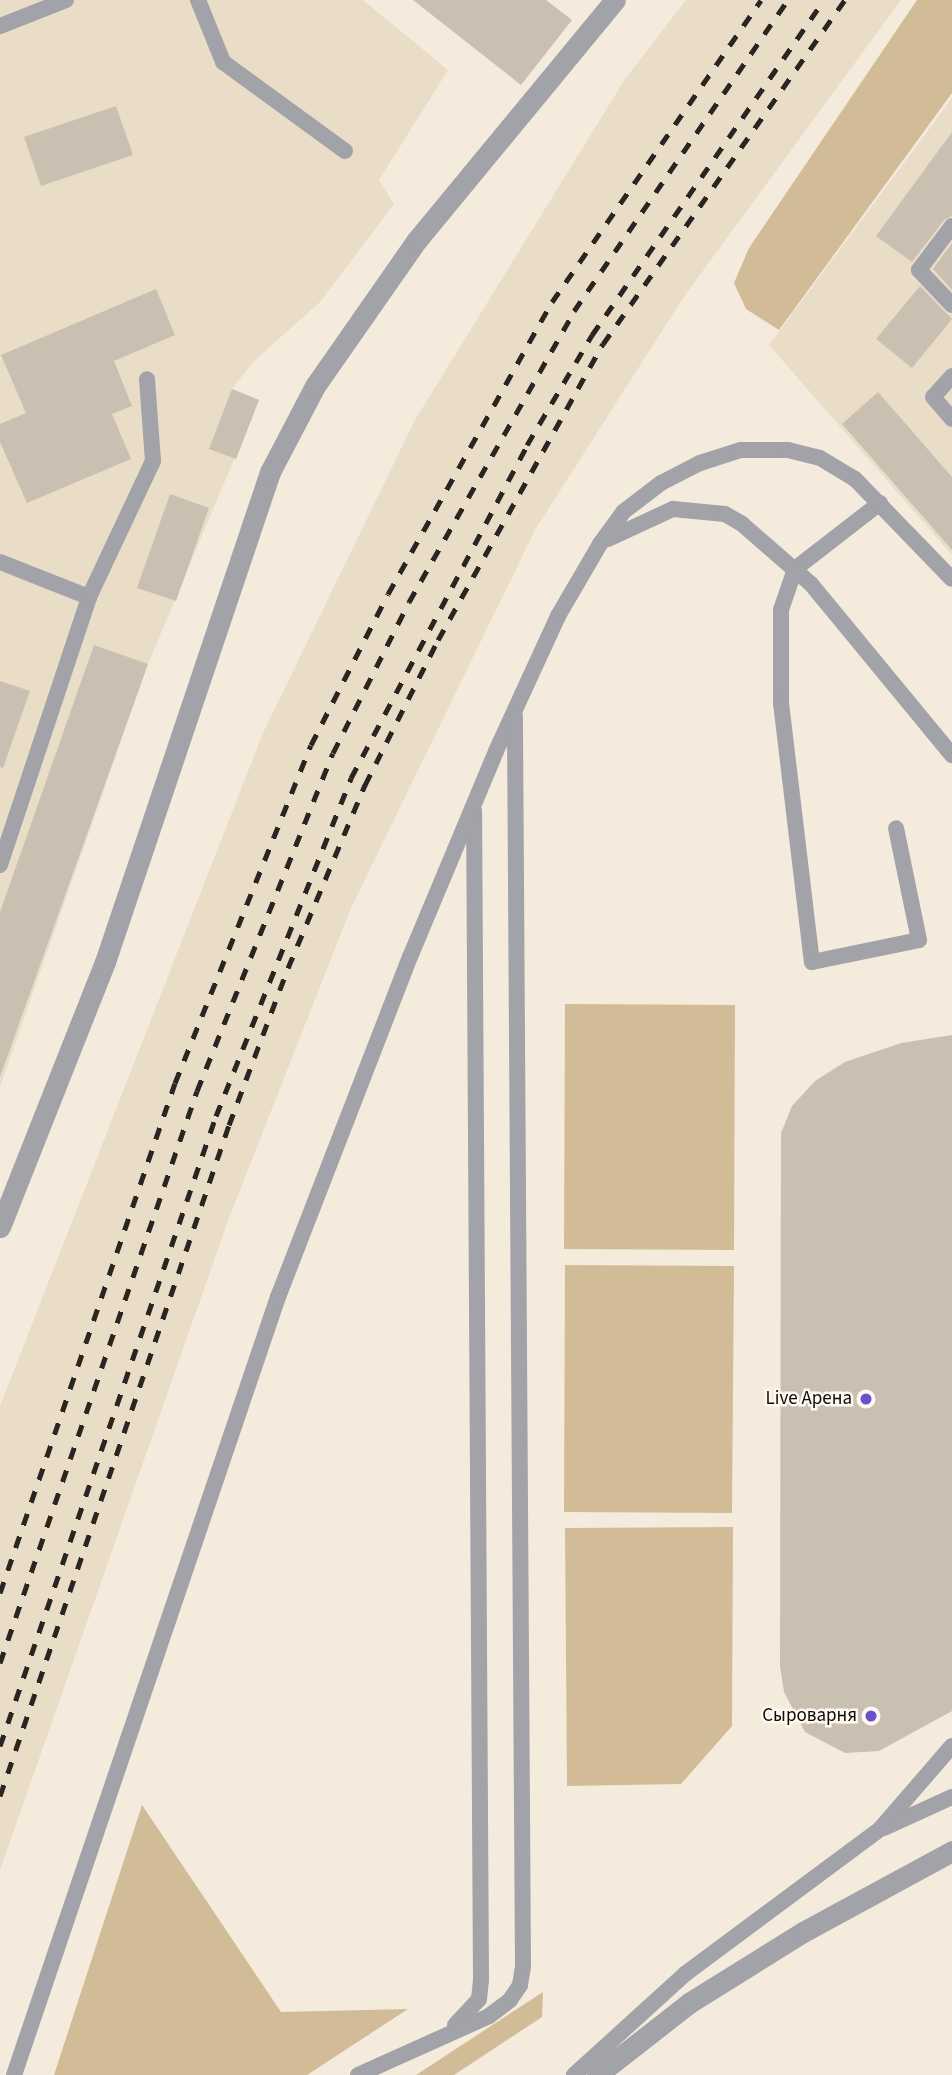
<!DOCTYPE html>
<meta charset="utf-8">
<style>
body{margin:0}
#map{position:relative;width:952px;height:2075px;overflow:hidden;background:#f4ebdc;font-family:"Source Sans 3",sans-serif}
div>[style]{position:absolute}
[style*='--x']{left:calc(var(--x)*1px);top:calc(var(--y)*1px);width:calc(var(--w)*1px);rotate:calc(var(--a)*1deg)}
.built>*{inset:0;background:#eaddc8}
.green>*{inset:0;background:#d2bc97}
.building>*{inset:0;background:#c9c0b2}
.lane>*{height:16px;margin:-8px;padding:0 8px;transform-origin:8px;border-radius:8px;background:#a2a2a9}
.street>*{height:21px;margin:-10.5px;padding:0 10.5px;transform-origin:10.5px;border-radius:10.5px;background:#a2a2a9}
.rail>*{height:5px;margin-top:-2.5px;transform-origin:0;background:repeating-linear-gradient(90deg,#292520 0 12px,transparent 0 24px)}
.dots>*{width:19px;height:19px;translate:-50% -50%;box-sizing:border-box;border:4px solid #fef9f0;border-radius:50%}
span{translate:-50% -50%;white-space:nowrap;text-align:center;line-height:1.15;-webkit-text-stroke:5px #fef9f0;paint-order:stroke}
.poi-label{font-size:19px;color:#0e0b07}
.right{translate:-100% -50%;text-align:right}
</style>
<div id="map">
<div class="built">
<i style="clip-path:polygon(0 0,363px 0,448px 70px,379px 180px,394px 204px,320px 302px,253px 362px,232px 389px,259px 400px,148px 664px,0 1087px)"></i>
<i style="clip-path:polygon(686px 0,901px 0,683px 298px,535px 530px,351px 908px,229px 1218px,0 1870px,0 1406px,263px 733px,415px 420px,625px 79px)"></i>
<i style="clip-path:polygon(952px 98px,952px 555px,769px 345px)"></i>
</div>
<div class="green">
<i style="clip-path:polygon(917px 0,952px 0,952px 93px,779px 330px,746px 309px,734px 283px,749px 248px)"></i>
<i style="clip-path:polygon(565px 1004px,735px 1005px,734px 1250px,564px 1249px)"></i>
<i style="clip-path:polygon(565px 1265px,734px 1266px,732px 1513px,564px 1512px)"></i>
<i style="clip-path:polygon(733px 1527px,732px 1726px,681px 1784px,567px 1786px,565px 1528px)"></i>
<i style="clip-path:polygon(142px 1805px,281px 2012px,408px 2009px,307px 2075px,54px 2075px)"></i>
<i style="clip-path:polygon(543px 1992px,542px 2017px,454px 2075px,416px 2075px)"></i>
</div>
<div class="building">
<i style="clip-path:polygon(413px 0,546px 0,572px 20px,521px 85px)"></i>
<i style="clip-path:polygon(116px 106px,133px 155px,41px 186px,24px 137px)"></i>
<i style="clip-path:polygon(952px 132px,952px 216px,944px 220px,912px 262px,876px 236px)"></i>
<i style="clip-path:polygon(952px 243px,952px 290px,933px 269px)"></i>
<i style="clip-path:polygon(920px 286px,952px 319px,912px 368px,876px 339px)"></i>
<i style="clip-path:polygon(156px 289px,175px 335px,114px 361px,132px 406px,112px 414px,131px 459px,27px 503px,0 442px,0 424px,26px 413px,1px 355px)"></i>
<i style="clip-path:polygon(232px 389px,259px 400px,236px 459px,209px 449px)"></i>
<i style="clip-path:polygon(878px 392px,952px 477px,952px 550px,842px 424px)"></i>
<i style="clip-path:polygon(170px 494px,209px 508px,176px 601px,137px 588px)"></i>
<i style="clip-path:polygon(94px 645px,148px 664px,0 1077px,0 912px)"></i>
<i style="clip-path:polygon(0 681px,30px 691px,3px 768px,0 767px)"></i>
<i style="clip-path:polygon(952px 1035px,952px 1711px,879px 1751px,845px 1753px,805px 1732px,784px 1692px,780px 1666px,781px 1133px,792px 1106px,815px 1081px,845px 1062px,901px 1043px)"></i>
</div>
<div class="lane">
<i style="--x:198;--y:0;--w:67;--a:68"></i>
<i style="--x:223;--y:62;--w:151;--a:36.1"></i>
<i style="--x:0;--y:26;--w:71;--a:-21.5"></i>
<i style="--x:952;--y:226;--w:55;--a:126.9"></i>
<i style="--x:919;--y:270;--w:48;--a:46.7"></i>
<i style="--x:952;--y:376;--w:28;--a:132"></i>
<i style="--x:933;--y:397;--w:29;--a:49"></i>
<i style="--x:880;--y:503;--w:108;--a:142.2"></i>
<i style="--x:795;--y:569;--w:43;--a:108.9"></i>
<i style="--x:781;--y:610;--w:93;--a:90"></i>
<i style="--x:781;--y:703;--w:261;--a:83.2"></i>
<i style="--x:812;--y:962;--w:109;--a:-11.6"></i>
<i style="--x:919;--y:940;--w:114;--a:-101.6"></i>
<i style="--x:608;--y:539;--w:72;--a:-24.8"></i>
<i style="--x:673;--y:509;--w:52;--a:5.5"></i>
<i style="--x:725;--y:514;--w:20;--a:30"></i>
<i style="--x:742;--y:524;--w:91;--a:41"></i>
<i style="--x:811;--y:584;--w:222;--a:50.5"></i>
<i style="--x:0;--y:562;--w:96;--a:21.5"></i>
<i style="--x:0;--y:865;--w:282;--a:-71.6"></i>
<i style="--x:89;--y:597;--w:150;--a:-64.8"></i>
<i style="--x:153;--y:461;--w:82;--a:-94.2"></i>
<i style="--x:884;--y:1828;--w:75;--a:-24.5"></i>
<i style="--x:455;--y:2025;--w:35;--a:-47"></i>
<i style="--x:479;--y:1999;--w:19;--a:-84"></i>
<i style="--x:481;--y:1980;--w:1169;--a:-90.34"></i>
<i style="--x:14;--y:2075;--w:822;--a:-71.26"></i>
<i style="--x:278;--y:1297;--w:365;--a:-68.8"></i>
<i style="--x:410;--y:957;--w:223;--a:-67.3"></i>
<i style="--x:496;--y:751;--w:149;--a:-65.3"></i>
<i style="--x:558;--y:616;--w:83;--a:-59.7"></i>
<i style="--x:600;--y:544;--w:39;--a:-54"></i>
<i style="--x:623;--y:512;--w:48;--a:-37.3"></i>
<i style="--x:661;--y:483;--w:44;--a:-27.1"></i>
<i style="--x:700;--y:463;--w:43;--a:-17.6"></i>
<i style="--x:741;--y:450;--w:47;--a:0"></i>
<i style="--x:788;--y:450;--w:33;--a:14"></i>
<i style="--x:820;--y:458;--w:41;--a:31"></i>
<i style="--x:855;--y:479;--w:139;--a:45.9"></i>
<i style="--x:358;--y:2075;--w:144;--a:-24.2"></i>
<i style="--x:489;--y:2016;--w:26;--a:-37"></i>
<i style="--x:510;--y:2000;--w:18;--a:-56"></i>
<i style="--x:520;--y:1985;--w:19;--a:-81"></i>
<i style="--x:523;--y:1966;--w:1250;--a:-90.37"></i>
<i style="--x:574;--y:2075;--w:150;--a:-42.3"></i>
<i style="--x:685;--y:1974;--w:243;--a:-36.6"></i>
<i style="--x:880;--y:1829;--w:110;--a:-49.1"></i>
</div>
<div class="street">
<i style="--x:0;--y:1227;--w:285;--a:-68.4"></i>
<i style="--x:105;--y:962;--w:517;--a:-71.39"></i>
<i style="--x:270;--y:472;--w:97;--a:-62.4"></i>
<i style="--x:315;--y:386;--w:178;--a:-55.1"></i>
<i style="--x:417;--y:240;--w:311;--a:-50.5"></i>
<i style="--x:597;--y:2075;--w:117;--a:-38"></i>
<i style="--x:689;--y:2003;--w:134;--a:-31.9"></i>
<i style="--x:803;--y:1932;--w:170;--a:-28.5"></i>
</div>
<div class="rail">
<i style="--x:0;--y:1593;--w:539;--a:-71.06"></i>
<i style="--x:175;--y:1083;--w:364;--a:-68.1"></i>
<i style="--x:311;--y:745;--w:169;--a:-63"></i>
<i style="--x:388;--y:594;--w:335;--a:-60.7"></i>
<i style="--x:552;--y:302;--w:367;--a:-55.3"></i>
<i style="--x:0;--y:1663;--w:605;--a:-71"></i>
<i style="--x:197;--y:1091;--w:364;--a:-68.1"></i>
<i style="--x:333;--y:753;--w:169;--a:-63.3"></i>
<i style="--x:409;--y:602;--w:335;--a:-60.4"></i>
<i style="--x:574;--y:311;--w:378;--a:-55.5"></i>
<i style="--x:0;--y:1746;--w:666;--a:-71.08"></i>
<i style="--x:216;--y:1116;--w:364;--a:-68.2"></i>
<i style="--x:351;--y:778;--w:377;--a:-62.1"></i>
<i style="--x:527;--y:445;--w:128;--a:-59.4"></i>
<i style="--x:592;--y:335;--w:407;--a:-55.3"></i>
<i style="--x:0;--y:1796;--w:709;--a:-71.16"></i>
<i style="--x:229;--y:1125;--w:168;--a:-69.4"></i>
<i style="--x:288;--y:968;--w:199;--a:-67.2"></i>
<i style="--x:365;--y:785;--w:162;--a:-63.3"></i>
<i style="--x:438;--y:640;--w:339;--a:-60.9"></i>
<i style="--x:603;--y:344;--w:421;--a:-54.9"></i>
</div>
<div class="dots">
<i style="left:866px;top:1399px;background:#6851cb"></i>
<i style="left:871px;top:1716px;background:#6851cb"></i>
</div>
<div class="poi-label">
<span class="right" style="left:852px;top:1399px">Live Арена</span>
<span class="right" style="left:857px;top:1716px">Сыроварня</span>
</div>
</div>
